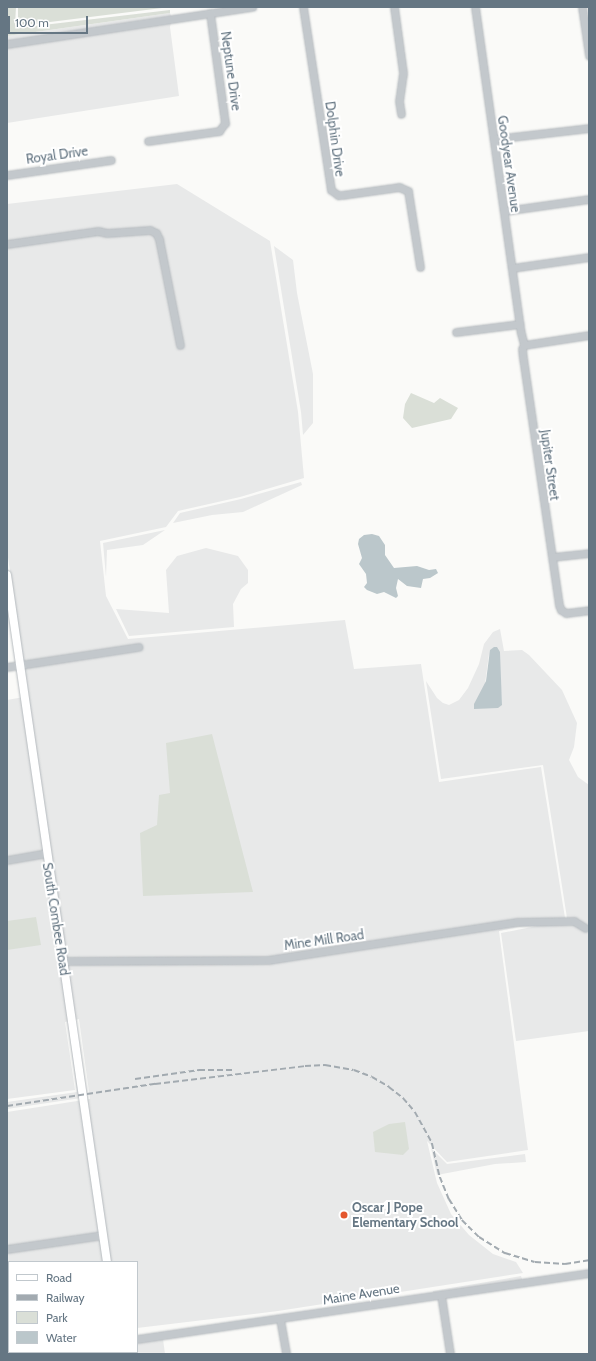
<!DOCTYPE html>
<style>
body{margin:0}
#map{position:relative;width:596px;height:1361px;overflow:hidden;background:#fafaf8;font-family:Cabin,sans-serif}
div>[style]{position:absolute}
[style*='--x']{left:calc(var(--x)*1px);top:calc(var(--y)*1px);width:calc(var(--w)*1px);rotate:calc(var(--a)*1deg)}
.built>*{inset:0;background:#e8e9e9}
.green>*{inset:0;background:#dadfd7}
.water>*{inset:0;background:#bbc7cb}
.roads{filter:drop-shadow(0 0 1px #b5babe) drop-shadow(0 0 1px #b5babe)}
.minor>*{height:7px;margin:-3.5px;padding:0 3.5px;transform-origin:3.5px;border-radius:3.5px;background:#c3c8cc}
.major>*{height:8px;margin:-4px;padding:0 4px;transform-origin:4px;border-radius:4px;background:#fff}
.rail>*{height:1.5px;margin-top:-0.75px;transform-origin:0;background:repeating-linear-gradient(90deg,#a2aab0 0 6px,transparent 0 9px)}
.dots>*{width:11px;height:11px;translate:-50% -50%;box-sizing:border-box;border:2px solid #fff;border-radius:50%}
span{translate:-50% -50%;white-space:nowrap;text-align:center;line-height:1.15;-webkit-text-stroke:4px #fff;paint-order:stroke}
.street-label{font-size:13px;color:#657683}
.poi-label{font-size:13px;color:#657683;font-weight:700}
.left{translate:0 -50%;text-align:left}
.frame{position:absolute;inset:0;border:8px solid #657683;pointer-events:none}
.legend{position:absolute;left:8px;top:1261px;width:130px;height:92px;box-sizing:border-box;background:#fff;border:1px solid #c1c8cd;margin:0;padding:5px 7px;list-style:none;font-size:12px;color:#657683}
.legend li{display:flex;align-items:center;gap:8px;height:20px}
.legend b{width:20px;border:1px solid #c1c8cd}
.scale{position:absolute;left:8px;top:16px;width:80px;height:18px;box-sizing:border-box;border:2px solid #657683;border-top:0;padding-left:5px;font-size:12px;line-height:14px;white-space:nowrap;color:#657683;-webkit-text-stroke:3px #fff;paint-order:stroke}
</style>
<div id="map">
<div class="built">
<i style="clip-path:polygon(170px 13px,171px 16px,7px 41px,7px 36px)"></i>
<i style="clip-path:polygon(171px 22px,170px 27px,179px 96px,7px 123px,7px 47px)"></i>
<i style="clip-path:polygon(177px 184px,270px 241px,298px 412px,304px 478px,240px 497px,178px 511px,166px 527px,100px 541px,106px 596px,128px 639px,345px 620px,354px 669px,421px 664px,439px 782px,541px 767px,565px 918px,499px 931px,528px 1150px,447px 1162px,427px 1141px,437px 1183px,451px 1214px,469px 1235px,493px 1254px,516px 1262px,523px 1273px,278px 1311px,137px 1328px,137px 1262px,9px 1262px,9px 1352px,105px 1352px,105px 1354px,7px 1354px,7px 1112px,90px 1099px,79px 1019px,65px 1022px,75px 1090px,7px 1099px,7px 700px,29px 696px,7px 551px,7px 204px)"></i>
<i style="clip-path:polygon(274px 246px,293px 260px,297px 293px,313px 374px,313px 423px,303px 435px,301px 412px)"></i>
<i style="clip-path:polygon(301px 482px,302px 485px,243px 512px,212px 515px,173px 523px,180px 513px,241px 499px)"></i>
<i style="clip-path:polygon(165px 530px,143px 545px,107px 550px,106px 577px,103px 543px)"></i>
<i style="clip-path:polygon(206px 548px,238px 556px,248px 570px,248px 583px,241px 589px,233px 604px,234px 627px,129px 636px,116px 609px,169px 613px,166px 570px,177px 556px)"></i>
<i style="clip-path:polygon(evenodd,500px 629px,504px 651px,522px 650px,529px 655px,562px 690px,577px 723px,574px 747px,569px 760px,578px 777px,589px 785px,589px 1031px,516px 1041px,501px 933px,542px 925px,573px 924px,586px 932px,589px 927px,575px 918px,567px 918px,543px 765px,441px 779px,426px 681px,437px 698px,443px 703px,449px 705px,459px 700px,468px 688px,479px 664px,484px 644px,493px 632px,500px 629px,489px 654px,501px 690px,502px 705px,485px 684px,489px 654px)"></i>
<i style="clip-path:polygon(68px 1024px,70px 1024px,81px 1098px,7px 1109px,7px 1102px,77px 1092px)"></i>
<i style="clip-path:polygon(431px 1148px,447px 1164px,525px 1154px,526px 1162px,495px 1164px,437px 1175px)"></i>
<i style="clip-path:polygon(521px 1276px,524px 1285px,434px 1298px,433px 1291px)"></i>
<i style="clip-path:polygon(163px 1339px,165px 1354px,124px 1354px,123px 1352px,137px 1352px,137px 1343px)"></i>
</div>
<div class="green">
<i style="clip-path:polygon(7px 7px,16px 7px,15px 25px,18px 28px,170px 10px,170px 13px,7px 36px)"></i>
<i style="clip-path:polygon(18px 7px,170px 7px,18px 26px)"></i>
<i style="clip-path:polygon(411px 393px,434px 403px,440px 398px,458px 408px,451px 419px,412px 428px,403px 418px,405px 404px)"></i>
<i style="clip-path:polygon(212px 734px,253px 892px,143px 896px,140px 833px,157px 825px,159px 795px,170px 793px,166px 743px)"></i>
<i style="clip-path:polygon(36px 917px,41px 945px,7px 950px,7px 921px)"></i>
<i style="clip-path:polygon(405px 1122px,409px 1149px,403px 1155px,375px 1152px,373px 1132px,389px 1124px)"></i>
</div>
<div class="water">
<i style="clip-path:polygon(372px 534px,379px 536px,385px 545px,385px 555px,394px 568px,417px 566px,429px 570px,436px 569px,438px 573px,430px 578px,423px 579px,421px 588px,407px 586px,398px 579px,396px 588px,398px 596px,396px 598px,384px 592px,377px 594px,367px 590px,364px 587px,367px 583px,366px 574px,359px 564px,362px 558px,358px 544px,359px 539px,364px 535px)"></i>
<i style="clip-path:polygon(494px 647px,497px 647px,500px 652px,502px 705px,498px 708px,474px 709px,474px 704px,486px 681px,490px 650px)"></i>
</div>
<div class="roads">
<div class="minor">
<i style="--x:303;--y:7;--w:185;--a:81.3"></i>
<i style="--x:331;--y:190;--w:9;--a:36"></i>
<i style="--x:338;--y:195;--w:4;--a:0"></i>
<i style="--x:342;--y:195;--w:58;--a:-8"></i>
<i style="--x:399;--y:187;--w:10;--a:24"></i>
<i style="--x:408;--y:191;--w:77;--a:81"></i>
<i style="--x:394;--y:7;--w:67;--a:82.2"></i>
<i style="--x:403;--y:73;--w:28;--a:98"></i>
<i style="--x:399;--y:101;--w:13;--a:81"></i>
<i style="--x:475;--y:7;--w:329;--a:82"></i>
<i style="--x:521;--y:333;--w:12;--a:76"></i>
<i style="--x:524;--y:345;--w:4;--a:117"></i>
<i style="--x:522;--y:349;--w:9;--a:84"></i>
<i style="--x:523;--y:358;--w:250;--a:81.7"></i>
<i style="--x:559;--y:605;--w:5;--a:68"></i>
<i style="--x:561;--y:610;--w:6;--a:31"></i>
<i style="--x:566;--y:613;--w:23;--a:-7"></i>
<i style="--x:582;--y:7;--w:49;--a:81.7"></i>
<i style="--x:7;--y:44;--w:248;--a:-8.6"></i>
<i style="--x:494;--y:139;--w:96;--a:-6.6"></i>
<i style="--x:148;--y:141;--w:72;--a:-8"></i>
<i style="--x:219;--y:131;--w:10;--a:-53"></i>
<i style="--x:225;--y:123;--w:111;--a:-97.8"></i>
<i style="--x:7;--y:175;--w:105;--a:-8.2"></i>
<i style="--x:504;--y:211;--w:86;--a:-8"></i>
<i style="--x:7;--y:244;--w:92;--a:-8.1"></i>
<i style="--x:98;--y:231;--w:9;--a:13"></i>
<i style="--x:107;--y:233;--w:43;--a:-4"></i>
<i style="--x:150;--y:230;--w:7;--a:27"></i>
<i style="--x:156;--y:233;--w:7;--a:63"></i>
<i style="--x:159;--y:239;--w:108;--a:78.8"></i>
<i style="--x:512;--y:268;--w:78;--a:-8.1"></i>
<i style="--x:456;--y:332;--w:64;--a:-7.1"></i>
<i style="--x:524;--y:345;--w:66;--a:-8.7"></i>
<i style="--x:552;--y:557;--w:37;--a:-6"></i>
<i style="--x:7;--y:667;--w:133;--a:-8.7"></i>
<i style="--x:7;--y:860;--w:40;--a:-10"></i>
<i style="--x:63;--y:961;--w:205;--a:-0.3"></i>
<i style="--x:268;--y:960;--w:252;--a:-8.7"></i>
<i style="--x:517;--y:922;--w:57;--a:-1"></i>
<i style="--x:574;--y:921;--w:13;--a:32"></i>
<i style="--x:7;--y:1249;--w:97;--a:-8.3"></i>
<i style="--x:441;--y:1295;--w:60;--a:81.3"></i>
<i style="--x:280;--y:1319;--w:36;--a:80"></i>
<i style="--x:137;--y:1339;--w:457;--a:-8.3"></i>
</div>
<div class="major">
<i style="--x:7;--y:575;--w:694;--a:81.72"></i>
<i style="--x:120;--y:1352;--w:2;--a:63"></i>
</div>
</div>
<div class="rail">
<i style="--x:135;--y:1079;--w:65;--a:-8"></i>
<i style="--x:199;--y:1070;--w:35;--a:0"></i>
<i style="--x:7;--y:1106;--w:150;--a:-8.5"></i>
<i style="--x:155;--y:1084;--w:151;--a:-6.8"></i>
<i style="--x:305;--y:1066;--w:20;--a:-3"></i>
<i style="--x:325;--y:1065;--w:29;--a:10"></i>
<i style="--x:354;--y:1070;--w:19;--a:21"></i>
<i style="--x:372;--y:1077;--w:20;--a:30"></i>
<i style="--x:389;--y:1087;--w:18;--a:38"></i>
<i style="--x:403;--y:1098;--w:18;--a:49"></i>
<i style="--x:415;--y:1112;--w:35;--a:61"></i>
<i style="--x:432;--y:1143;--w:35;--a:77"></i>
<i style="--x:440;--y:1177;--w:24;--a:68"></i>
<i style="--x:449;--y:1199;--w:25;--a:58"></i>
<i style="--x:462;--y:1220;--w:24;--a:45"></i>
<i style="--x:479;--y:1237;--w:31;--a:32"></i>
<i style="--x:505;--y:1253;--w:31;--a:17"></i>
<i style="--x:535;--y:1262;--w:30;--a:4"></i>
<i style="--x:565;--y:1264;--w:24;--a:-9"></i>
</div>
<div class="dots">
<i style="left:344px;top:1215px;background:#e4572e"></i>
</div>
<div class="street-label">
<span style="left:231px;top:71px;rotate:82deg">Neptune Drive</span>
<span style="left:335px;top:139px;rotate:82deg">Dolphin Drive</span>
<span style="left:57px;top:155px;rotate:-8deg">Royal Drive</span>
<span style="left:509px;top:164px;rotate:82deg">Goodyear Avenue</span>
<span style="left:550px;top:465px;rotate:82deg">Jupiter Street</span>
<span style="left:56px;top:919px;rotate:81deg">South Combee Road</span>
<span style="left:324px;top:940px;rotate:-8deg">Mine Mill Road</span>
<span style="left:361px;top:1294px;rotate:-9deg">Maine Avenue</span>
</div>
<div class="poi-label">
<span class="left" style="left:352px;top:1215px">Oscar J Pope<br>Elementary School</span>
</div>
<div class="frame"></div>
<ul class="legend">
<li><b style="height:5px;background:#fff"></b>Road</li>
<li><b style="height:5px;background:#a2aab0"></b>Railway</li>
<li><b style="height:11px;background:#dadfd7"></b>Park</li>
<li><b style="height:11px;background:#bbc7cb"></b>Water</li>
</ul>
<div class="scale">100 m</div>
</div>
